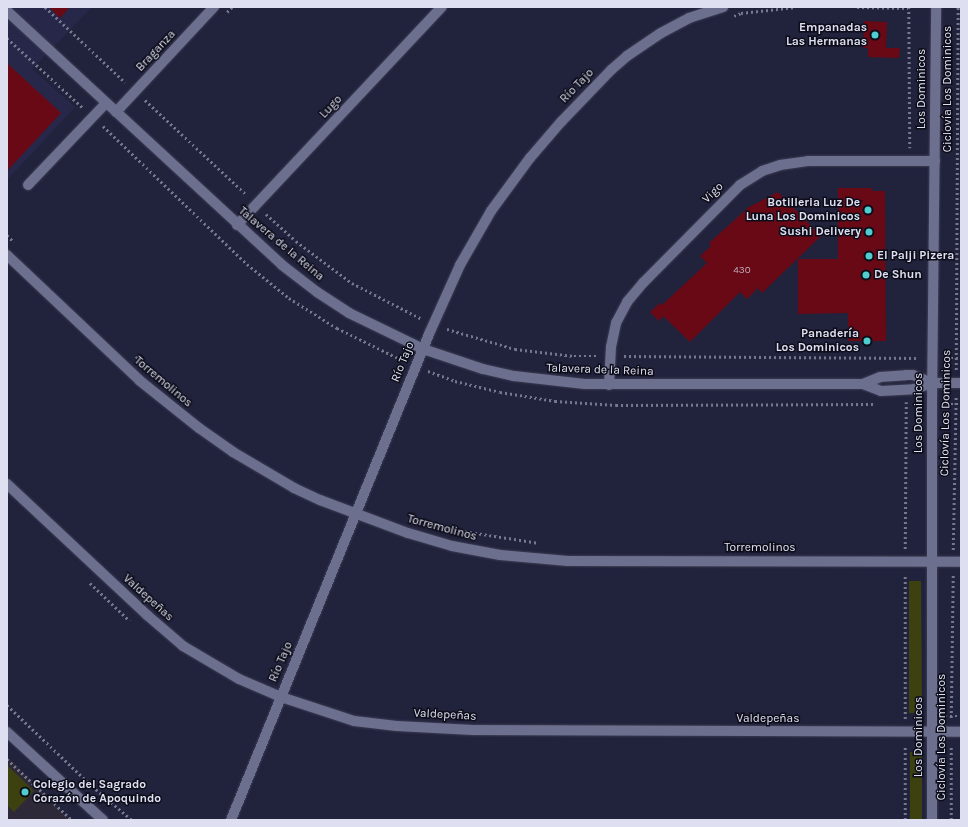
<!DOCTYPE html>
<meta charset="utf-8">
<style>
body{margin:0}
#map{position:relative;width:968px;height:827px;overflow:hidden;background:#21223c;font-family:Karla,sans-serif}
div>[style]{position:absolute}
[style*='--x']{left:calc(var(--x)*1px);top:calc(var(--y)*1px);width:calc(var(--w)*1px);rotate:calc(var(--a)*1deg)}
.built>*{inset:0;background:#272849}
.education>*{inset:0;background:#2e2939}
.green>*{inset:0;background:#3d4110}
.building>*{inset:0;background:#690916}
.path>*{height:2.5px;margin-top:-1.25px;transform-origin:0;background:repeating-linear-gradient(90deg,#75778d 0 2px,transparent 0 5px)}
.roads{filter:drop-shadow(0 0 1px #3e3d54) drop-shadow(0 0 1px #3e3d54)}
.minor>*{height:10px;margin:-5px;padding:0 5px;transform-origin:5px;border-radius:5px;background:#6c6f8e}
.dots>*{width:11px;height:11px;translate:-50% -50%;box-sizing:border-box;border:2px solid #0c0d18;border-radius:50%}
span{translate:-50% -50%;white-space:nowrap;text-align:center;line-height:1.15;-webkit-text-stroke:3px #0c0d18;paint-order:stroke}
.number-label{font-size:10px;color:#c1aabb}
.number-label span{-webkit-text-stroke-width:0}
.poi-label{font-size:12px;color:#dee0f2;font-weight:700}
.right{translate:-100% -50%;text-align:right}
.left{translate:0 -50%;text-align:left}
.street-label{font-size:12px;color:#dee0f2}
.frame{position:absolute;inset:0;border:8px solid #dee0f2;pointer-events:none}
</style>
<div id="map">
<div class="built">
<i style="clip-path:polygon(7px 7px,92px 7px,32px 69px,75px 107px,7px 180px)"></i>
</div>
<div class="education">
<i style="clip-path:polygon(7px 757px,15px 764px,70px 820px,7px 820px)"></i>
</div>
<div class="green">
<i style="clip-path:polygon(909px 581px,921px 581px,922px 713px,909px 713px)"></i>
<i style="clip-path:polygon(910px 752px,922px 752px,922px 820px,910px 820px)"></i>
<i style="clip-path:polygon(7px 765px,34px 791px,14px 812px,7px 805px)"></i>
</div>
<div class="building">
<i style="clip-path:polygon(49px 7px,70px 7px,60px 18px)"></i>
<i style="clip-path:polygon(864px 21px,887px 22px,886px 48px,900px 48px,899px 58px,868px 57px,868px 48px,863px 48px)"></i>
<i style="clip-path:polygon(7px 63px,61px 113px,7px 171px)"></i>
<i style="clip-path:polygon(838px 188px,872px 188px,872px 191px,885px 191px,886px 341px,848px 341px,848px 313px,798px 314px,798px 259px,838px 259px)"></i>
<i style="clip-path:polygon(778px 192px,821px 236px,762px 293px,756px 287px,756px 290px,747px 299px,740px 292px,690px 342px,663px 316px,659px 321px,650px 312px,660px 303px,662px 305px,707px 263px,700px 256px,711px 246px,709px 243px,749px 207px)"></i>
</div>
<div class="path">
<i style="--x:45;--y:7;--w:110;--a:43.2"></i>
<i style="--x:857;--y:7;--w:51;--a:1.1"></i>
<i style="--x:909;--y:7;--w:141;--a:89.6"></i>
<i style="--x:227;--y:12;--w:7;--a:-45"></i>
<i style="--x:734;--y:16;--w:8;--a:-23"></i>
<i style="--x:741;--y:13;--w:55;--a:-6.2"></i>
<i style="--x:7;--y:38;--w:103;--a:42.6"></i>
<i style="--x:145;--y:100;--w:139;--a:43"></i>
<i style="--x:103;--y:126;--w:199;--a:43.8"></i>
<i style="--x:247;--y:264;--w:54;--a:39"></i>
<i style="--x:289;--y:298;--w:57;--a:32"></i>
<i style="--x:337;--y:328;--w:75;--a:26.2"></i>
<i style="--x:266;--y:214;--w:40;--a:42"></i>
<i style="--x:296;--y:241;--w:70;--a:36.9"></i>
<i style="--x:352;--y:283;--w:79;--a:27.2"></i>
<i style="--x:7;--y:235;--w:10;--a:45"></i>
<i style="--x:447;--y:329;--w:71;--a:16.4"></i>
<i style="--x:515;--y:349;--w:59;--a:6.8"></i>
<i style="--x:574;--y:356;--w:23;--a:0"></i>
<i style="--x:136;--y:356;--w:30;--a:41"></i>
<i style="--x:624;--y:356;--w:295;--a:0.4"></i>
<i style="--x:946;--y:358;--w:15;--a:0"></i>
<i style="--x:956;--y:370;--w:363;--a:-89.7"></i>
<i style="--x:428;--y:371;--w:29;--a:20"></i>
<i style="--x:455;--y:381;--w:46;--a:13.7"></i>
<i style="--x:500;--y:392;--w:56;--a:9.3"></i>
<i style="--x:555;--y:401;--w:61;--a:3.8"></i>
<i style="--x:616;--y:405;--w:257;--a:-0.2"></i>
<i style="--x:946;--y:404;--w:15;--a:0"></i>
<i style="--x:445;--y:528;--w:95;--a:9.1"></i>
<i style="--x:905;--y:549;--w:147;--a:-89.6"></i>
<i style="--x:953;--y:550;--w:153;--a:-88.9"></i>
<i style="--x:90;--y:583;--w:55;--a:43.5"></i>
<i style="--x:7;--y:705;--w:117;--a:43.6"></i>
<i style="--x:92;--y:786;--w:52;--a:40.4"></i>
<i style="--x:945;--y:716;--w:13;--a:0"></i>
<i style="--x:951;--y:718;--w:143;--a:-89.2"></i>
<i style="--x:905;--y:719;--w:143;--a:-90"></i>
<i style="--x:7;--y:759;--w:89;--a:43.2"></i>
<i style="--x:905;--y:820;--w:74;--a:-90"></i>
<i style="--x:951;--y:820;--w:75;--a:-90"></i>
</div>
<div class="roads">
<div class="minor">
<i style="--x:7;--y:11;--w:374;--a:42.7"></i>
<i style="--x:282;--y:265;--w:44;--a:37.6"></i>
<i style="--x:317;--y:292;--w:38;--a:33"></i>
<i style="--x:349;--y:313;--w:82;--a:25.9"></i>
<i style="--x:423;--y:349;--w:63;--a:18.4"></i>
<i style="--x:483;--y:369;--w:32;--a:13"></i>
<i style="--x:514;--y:376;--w:71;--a:6.4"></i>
<i style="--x:585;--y:384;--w:278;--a:0"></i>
<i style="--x:863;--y:384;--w:19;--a:21"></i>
<i style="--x:881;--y:391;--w:33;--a:-3"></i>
<i style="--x:914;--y:389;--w:19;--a:-18"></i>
<i style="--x:932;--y:383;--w:29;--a:0"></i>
<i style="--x:116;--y:112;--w:144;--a:-47"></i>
<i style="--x:28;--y:185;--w:113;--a:-46.4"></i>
<i style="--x:237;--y:225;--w:299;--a:-46.8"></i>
<i style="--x:7;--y:255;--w:182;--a:43.4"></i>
<i style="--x:139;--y:380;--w:77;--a:38.7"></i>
<i style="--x:199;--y:428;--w:42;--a:35.2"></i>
<i style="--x:233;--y:452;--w:71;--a:30.5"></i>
<i style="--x:294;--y:488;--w:29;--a:25"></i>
<i style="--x:320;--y:500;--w:94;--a:20.6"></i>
<i style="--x:408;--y:533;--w:46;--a:16.5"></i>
<i style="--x:452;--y:546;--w:49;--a:10.6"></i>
<i style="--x:500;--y:555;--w:68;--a:5"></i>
<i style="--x:568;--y:561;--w:393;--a:0.1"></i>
<i style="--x:863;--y:384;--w:18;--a:-22"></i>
<i style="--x:880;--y:377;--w:26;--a:-4"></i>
<i style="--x:906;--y:375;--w:7;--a:0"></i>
<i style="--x:913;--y:375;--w:21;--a:23"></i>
<i style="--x:609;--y:385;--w:38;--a:-87"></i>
<i style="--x:611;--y:347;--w:25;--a:-78"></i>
<i style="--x:616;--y:323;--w:24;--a:-62"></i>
<i style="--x:627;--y:302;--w:25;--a:-50"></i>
<i style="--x:643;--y:283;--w:138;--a:-45.3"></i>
<i style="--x:740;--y:185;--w:26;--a:-32"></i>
<i style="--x:762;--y:171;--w:19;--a:-18"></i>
<i style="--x:780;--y:165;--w:28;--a:-8"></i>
<i style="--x:808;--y:161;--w:127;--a:0"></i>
<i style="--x:7;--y:484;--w:192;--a:43.1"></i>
<i style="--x:147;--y:615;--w:48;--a:40.7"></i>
<i style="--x:183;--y:646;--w:65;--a:30.5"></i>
<i style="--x:239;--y:679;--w:46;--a:23.2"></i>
<i style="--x:281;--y:697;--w:77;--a:18.2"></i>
<i style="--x:354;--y:721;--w:43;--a:6.6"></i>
<i style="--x:397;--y:726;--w:76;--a:3"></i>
<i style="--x:473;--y:730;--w:488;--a:0.2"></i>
<i style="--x:7;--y:732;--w:130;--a:42.5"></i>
<i style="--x:231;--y:820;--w:525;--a:-67.83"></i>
<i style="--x:429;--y:334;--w:76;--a:-65.8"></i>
<i style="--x:460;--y:265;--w:62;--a:-60.1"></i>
<i style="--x:491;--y:211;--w:66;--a:-53.7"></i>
<i style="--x:530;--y:158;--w:48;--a:-49.3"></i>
<i style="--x:561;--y:122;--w:72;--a:-46.1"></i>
<i style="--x:611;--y:70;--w:21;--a:-41"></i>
<i style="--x:627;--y:56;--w:41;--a:-34.1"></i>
<i style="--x:661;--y:33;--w:32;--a:-28"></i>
<i style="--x:689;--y:18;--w:36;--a:-18"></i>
<i style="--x:932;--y:820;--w:416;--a:-90"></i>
<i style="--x:932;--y:404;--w:397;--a:-89.4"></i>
</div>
</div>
<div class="dots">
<i style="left:875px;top:35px;background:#52cdcf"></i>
<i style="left:868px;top:210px;background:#52cdcf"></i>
<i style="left:869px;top:232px;background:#52cdcf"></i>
<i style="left:869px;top:256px;background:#52cdcf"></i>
<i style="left:866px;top:275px;background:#52cdcf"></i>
<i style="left:867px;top:341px;background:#52cdcf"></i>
<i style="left:25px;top:792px;background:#52cdcf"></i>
</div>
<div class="number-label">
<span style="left:742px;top:271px">430</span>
</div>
<div class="poi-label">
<span class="right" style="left:867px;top:35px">Empanadas<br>Las Hermanas</span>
<span class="right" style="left:860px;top:210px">Botilleria Luz De<br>Luna Los Dominicos</span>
<span class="right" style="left:861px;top:232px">Sushi Delivery</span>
<span class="left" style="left:877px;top:256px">El Palji Pizera</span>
<span class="left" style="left:874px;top:275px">De Shun</span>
<span class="right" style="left:859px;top:341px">Panadería<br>Los Dominicos</span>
<span class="left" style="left:33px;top:792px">Colegio del Sagrado<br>Corazón de Apoquindo</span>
</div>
<div class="street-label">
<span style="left:156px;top:51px;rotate:-47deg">Braganza</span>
<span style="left:577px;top:86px;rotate:-46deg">Río Tajo</span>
<span style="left:922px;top:89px;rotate:-90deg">Los Dominicos</span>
<span style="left:948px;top:89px;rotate:-90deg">Ciclovía Los Dominicos</span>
<span style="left:331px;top:107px;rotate:-47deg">Lugo</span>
<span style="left:713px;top:193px;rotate:-45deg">Vigo</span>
<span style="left:281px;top:244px;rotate:40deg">Talavera de la Reina</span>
<span style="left:403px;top:362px;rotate:-68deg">Río Tajo</span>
<span style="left:600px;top:370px;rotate:2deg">Talavera de la Reina</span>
<span style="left:163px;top:382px;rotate:40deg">Torremolinos</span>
<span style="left:919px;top:413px;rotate:-90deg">Los Dominicos</span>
<span style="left:946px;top:413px;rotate:-89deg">Ciclovía Los Dominicos</span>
<span style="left:442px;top:528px;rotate:15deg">Torremolinos</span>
<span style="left:760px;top:548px">Torremolinos</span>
<span style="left:148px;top:598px;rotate:42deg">Valdepeñas</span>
<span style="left:281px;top:662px;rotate:-67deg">Río Tajo</span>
<span style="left:445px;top:715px;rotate:3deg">Valdepeñas</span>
<span style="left:768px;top:719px">Valdepeñas</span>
<span style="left:919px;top:737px;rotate:-90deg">Los Dominicos</span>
<span style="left:942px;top:737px;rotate:-90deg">Ciclovía Los Dominicos</span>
</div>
<div class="frame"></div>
</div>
